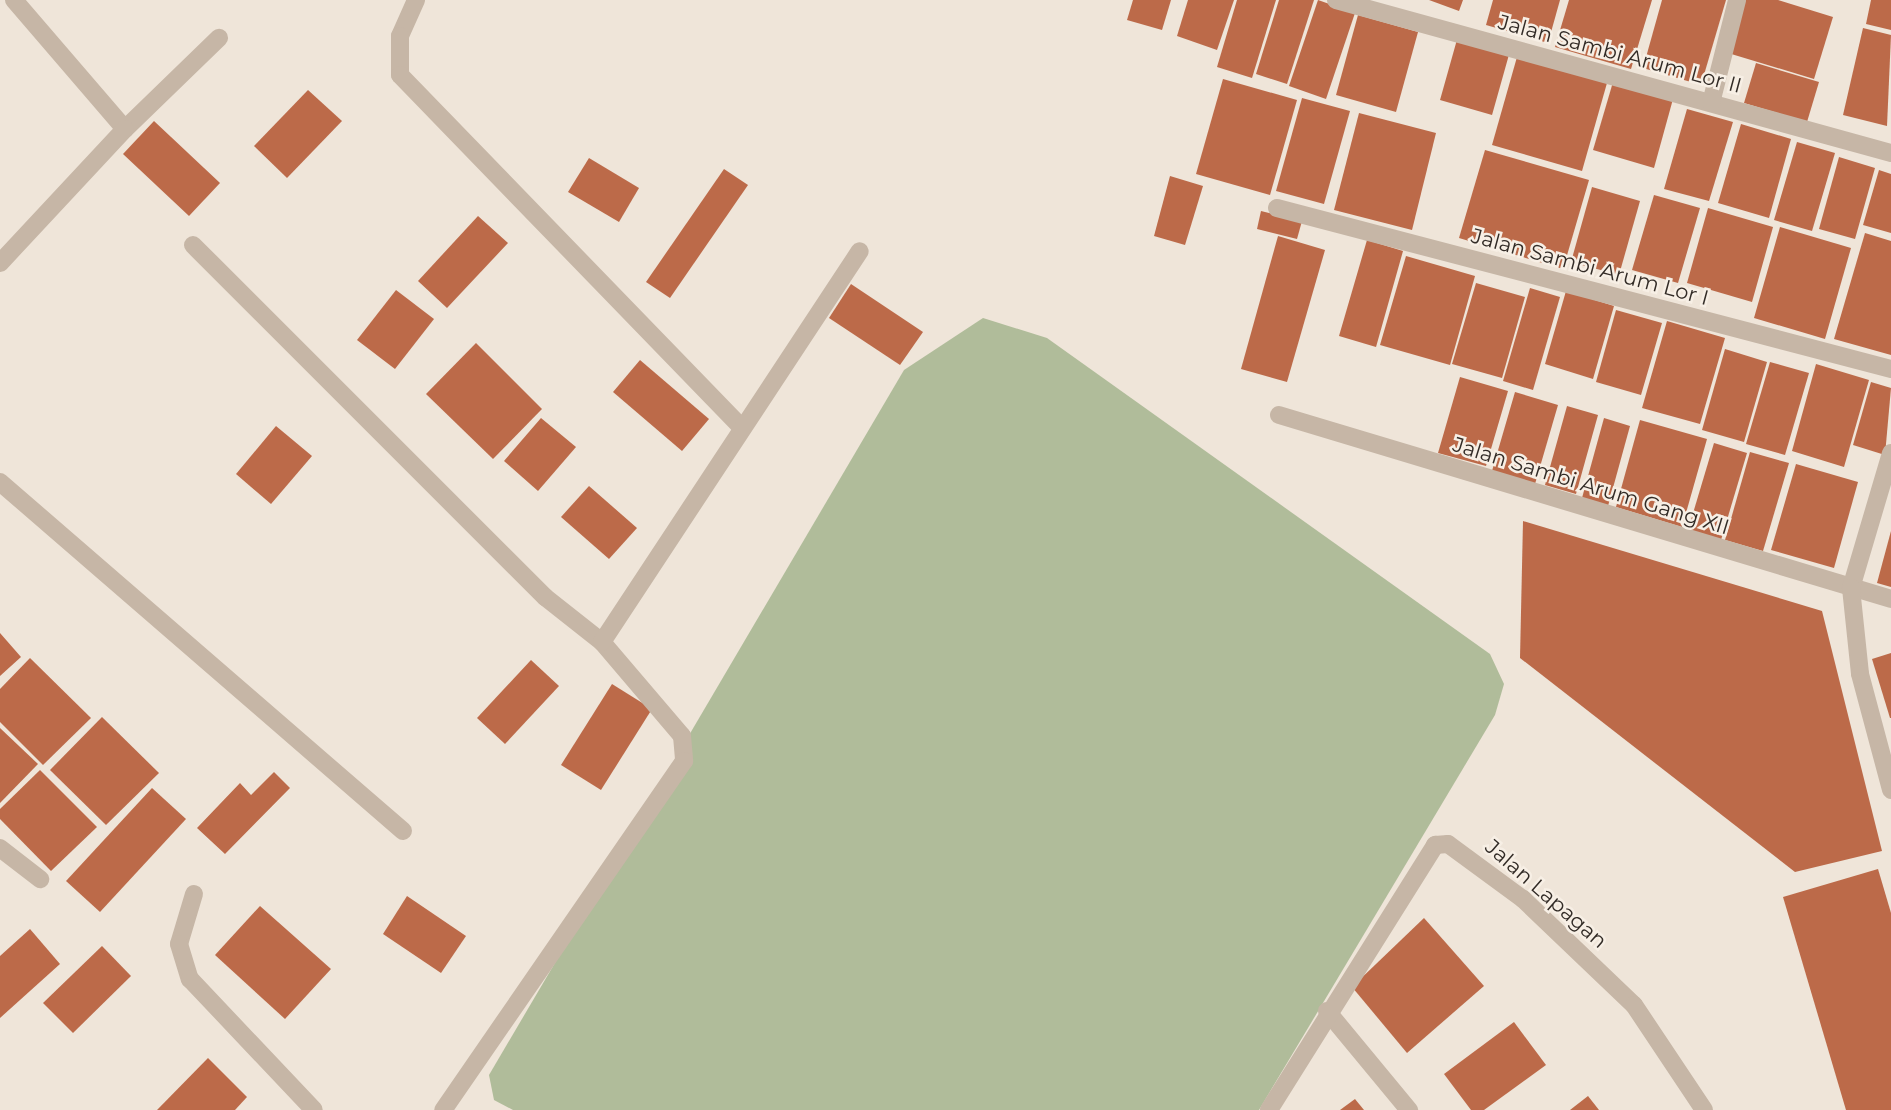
<!DOCTYPE html>
<style>
body{margin:0}
#map{position:relative;width:1891px;height:1110px;overflow:hidden;background:#efe5d9;font-family:Montserrat,sans-serif}
div>[style]{position:absolute}
[style*='--x']{left:calc(var(--x)*1px);top:calc(var(--y)*1px);width:calc(var(--w)*1px);rotate:calc(var(--a)*1deg)}
.green>*{inset:0;background:#b0bc9a}
.building>*{inset:0;background:#bc6a49}
.minor>*{height:18px;margin:-9px;padding:0 9px;transform-origin:9px;border-radius:9px;background:#c6b6a6}
span{translate:-50% -50%;white-space:nowrap;text-align:center;line-height:1.15;-webkit-text-stroke:5px #f7efe5;paint-order:stroke}
.street-label{font-size:21px;color:#322b26}
</style>
<div id="map">
<div class="green">
<i style="clip-path:polygon(983px 318px,1047px 338px,1490px 654px,1504px 684px,1495px 715px,1259px 1110px,513px 1110px,494px 1100px,489px 1075px,904px 370px)"></i>
</div>
<div class="building">
<i style="clip-path:polygon(1133px 0,1171px 0,1162px 30px,1127px 20px)"></i>
<i style="clip-path:polygon(1188px 0,1234px 0,1217px 50px,1177px 36px)"></i>
<i style="clip-path:polygon(1237px 0,1276px 0,1252px 78px,1217px 67px)"></i>
<i style="clip-path:polygon(1279px 0,1314px 0,1287px 84px,1256px 74px)"></i>
<i style="clip-path:polygon(1318px 0,1355px 13px,1326px 99px,1289px 86px)"></i>
<i style="clip-path:polygon(1429px 0,1463px 0,1459px 11px)"></i>
<i style="clip-path:polygon(1493px 0,1560px 0,1548px 43px,1486px 25px)"></i>
<i style="clip-path:polygon(1569px 0,1652px 0,1631px 69px,1555px 47px)"></i>
<i style="clip-path:polygon(1662px 0,1726px 0,1701px 85px,1643px 68px)"></i>
<i style="clip-path:polygon(1744px 0,1778px 0,1833px 17px,1814px 79px,1728px 53px)"></i>
<i style="clip-path:polygon(1871px 0,1891px 0,1891px 30px,1866px 24px)"></i>
<i style="clip-path:polygon(1358px 15px,1418px 32px,1396px 112px,1336px 95px)"></i>
<i style="clip-path:polygon(1863px 28px,1891px 35px,1887px 126px,1843px 115px)"></i>
<i style="clip-path:polygon(1458px 36px,1510px 51px,1492px 115px,1440px 100px)"></i>
<i style="clip-path:polygon(1517px 57px,1607px 83px,1582px 171px,1492px 145px)"></i>
<i style="clip-path:polygon(1756px 63px,1819px 82px,1807px 122px,1744px 103px)"></i>
<i style="clip-path:polygon(1223px 79px,1297px 100px,1270px 195px,1196px 174px)"></i>
<i style="clip-path:polygon(1613px 82px,1673px 99px,1654px 168px,1593px 150px)"></i>
<i style="clip-path:polygon(308px 90px,342px 121px,287px 178px,254px 146px)"></i>
<i style="clip-path:polygon(1302px 98px,1350px 111px,1324px 204px,1276px 191px)"></i>
<i style="clip-path:polygon(1687px 109px,1733px 122px,1709px 201px,1664px 189px)"></i>
<i style="clip-path:polygon(1359px 113px,1436px 133px,1412px 230px,1334px 210px)"></i>
<i style="clip-path:polygon(154px 121px,220px 183px,189px 216px,123px 154px)"></i>
<i style="clip-path:polygon(1741px 124px,1791px 139px,1769px 218px,1718px 203px)"></i>
<i style="clip-path:polygon(1797px 142px,1835px 153px,1812px 231px,1774px 220px)"></i>
<i style="clip-path:polygon(1485px 150px,1589px 180px,1563px 269px,1459px 238px)"></i>
<i style="clip-path:polygon(1839px 157px,1875px 168px,1855px 239px,1819px 229px)"></i>
<i style="clip-path:polygon(589px 158px,639px 188px,619px 222px,568px 192px)"></i>
<i style="clip-path:polygon(724px 169px,748px 185px,670px 298px,646px 282px)"></i>
<i style="clip-path:polygon(1879px 170px,1891px 174px,1891px 233px,1863px 225px)"></i>
<i style="clip-path:polygon(1170px 176px,1203px 186px,1185px 245px,1154px 236px)"></i>
<i style="clip-path:polygon(1592px 187px,1640px 201px,1619px 275px,1571px 262px)"></i>
<i style="clip-path:polygon(1654px 195px,1700px 208px,1678px 283px,1632px 270px)"></i>
<i style="clip-path:polygon(1708px 208px,1773px 227px,1752px 302px,1687px 283px)"></i>
<i style="clip-path:polygon(1261px 211px,1302px 221px,1297px 239px,1257px 229px)"></i>
<i style="clip-path:polygon(478px 216px,508px 243px,447px 308px,418px 281px)"></i>
<i style="clip-path:polygon(1780px 227px,1851px 248px,1825px 339px,1754px 318px)"></i>
<i style="clip-path:polygon(1865px 233px,1891px 241px,1891px 355px,1834px 339px)"></i>
<i style="clip-path:polygon(1278px 236px,1325px 250px,1287px 382px,1241px 369px)"></i>
<i style="clip-path:polygon(1367px 240px,1403px 251px,1376px 347px,1339px 336px)"></i>
<i style="clip-path:polygon(1406px 256px,1475px 276px,1450px 365px,1380px 345px)"></i>
<i style="clip-path:polygon(1476px 283px,1525px 297px,1502px 378px,1452px 364px)"></i>
<i style="clip-path:polygon(851px 284px,923px 332px,900px 365px,829px 318px)"></i>
<i style="clip-path:polygon(1530px 288px,1560px 297px,1533px 390px,1503px 381px)"></i>
<i style="clip-path:polygon(396px 290px,434px 319px,395px 369px,357px 340px)"></i>
<i style="clip-path:polygon(1566px 291px,1614px 306px,1593px 379px,1545px 364px)"></i>
<i style="clip-path:polygon(1616px 310px,1662px 323px,1641px 395px,1596px 382px)"></i>
<i style="clip-path:polygon(1667px 321px,1725px 338px,1700px 424px,1642px 408px)"></i>
<i style="clip-path:polygon(476px 343px,542px 409px,493px 459px,426px 394px)"></i>
<i style="clip-path:polygon(1725px 349px,1767px 362px,1744px 442px,1702px 430px)"></i>
<i style="clip-path:polygon(640px 360px,709px 419px,682px 451px,613px 392px)"></i>
<i style="clip-path:polygon(1770px 362px,1809px 373px,1785px 455px,1746px 444px)"></i>
<i style="clip-path:polygon(1816px 364px,1869px 380px,1844px 467px,1792px 451px)"></i>
<i style="clip-path:polygon(1460px 377px,1508px 391px,1486px 466px,1438px 453px)"></i>
<i style="clip-path:polygon(1871px 382px,1891px 388px,1885px 455px,1853px 445px)"></i>
<i style="clip-path:polygon(1515px 392px,1558px 405px,1535px 484px,1492px 471px)"></i>
<i style="clip-path:polygon(1567px 406px,1598px 415px,1576px 494px,1545px 485px)"></i>
<i style="clip-path:polygon(541px 418px,576px 447px,538px 491px,504px 461px)"></i>
<i style="clip-path:polygon(1604px 418px,1630px 426px,1608px 506px,1582px 498px)"></i>
<i style="clip-path:polygon(1640px 420px,1707px 439px,1682px 527px,1616px 507px)"></i>
<i style="clip-path:polygon(276px 426px,312px 456px,271px 504px,236px 474px)"></i>
<i style="clip-path:polygon(1714px 443px,1747px 453px,1721px 540px,1688px 530px)"></i>
<i style="clip-path:polygon(1750px 452px,1789px 463px,1763px 551px,1725px 540px)"></i>
<i style="clip-path:polygon(1796px 464px,1858px 482px,1834px 568px,1771px 550px)"></i>
<i style="clip-path:polygon(589px 486px,637px 528px,609px 559px,561px 517px)"></i>
<i style="clip-path:polygon(1523px 521px,1822px 611px,1882px 851px,1795px 872px,1520px 658px)"></i>
<i style="clip-path:polygon(1891px 531px,1891px 587px,1877px 583px)"></i>
<i style="clip-path:polygon(0 633px,21px 657px,0 676px)"></i>
<i style="clip-path:polygon(1891px 653px,1891px 718px,1890px 718px,1872px 659px)"></i>
<i style="clip-path:polygon(30px 658px,91px 718px,43px 765px,0 722px,0 689px)"></i>
<i style="clip-path:polygon(531px 660px,559px 686px,505px 744px,477px 718px)"></i>
<i style="clip-path:polygon(612px 684px,652px 709px,601px 790px,561px 765px)"></i>
<i style="clip-path:polygon(102px 717px,159px 773px,106px 825px,50px 770px)"></i>
<i style="clip-path:polygon(0 728px,38px 764px,0 803px)"></i>
<i style="clip-path:polygon(40px 770px,97px 827px,51px 871px,0 819px,0 809px)"></i>
<i style="clip-path:polygon(274px 772px,290px 788px,225px 854px,197px 828px,240px 783px,251px 795px)"></i>
<i style="clip-path:polygon(152px 788px,186px 819px,100px 912px,66px 881px)"></i>
<i style="clip-path:polygon(1878px 869px,1891px 913px,1891px 1110px,1846px 1110px,1783px 897px)"></i>
<i style="clip-path:polygon(407px 896px,466px 936px,441px 973px,383px 934px)"></i>
<i style="clip-path:polygon(260px 906px,331px 969px,285px 1019px,215px 955px)"></i>
<i style="clip-path:polygon(1424px 918px,1484px 986px,1407px 1053px,1352px 987px)"></i>
<i style="clip-path:polygon(30px 929px,60px 964px,0 1018px,0 956px)"></i>
<i style="clip-path:polygon(102px 946px,131px 976px,73px 1033px,43px 1003px)"></i>
<i style="clip-path:polygon(1514px 1022px,1546px 1065px,1484px 1110px,1471px 1110px,1444px 1074px)"></i>
<i style="clip-path:polygon(208px 1058px,247px 1097px,235px 1110px,157px 1110px)"></i>
<i style="clip-path:polygon(1588px 1096px,1599px 1110px,1570px 1110px)"></i>
<i style="clip-path:polygon(1355px 1099px,1364px 1110px,1340px 1110px)"></i>
</div>
<div class="minor">
<i style="--x:14;--y:0;--w:170;--a:49.3"></i>
<i style="--x:125;--y:129;--w:131;--a:-44.1"></i>
<i style="--x:416;--y:0;--w:39;--a:114"></i>
<i style="--x:400;--y:36;--w:39;--a:90"></i>
<i style="--x:400;--y:75;--w:487;--a:45.9"></i>
<i style="--x:1336;--y:0;--w:576;--a:15.41"></i>
<i style="--x:1711;--y:103;--w:106;--a:-75.8"></i>
<i style="--x:1277;--y:208;--w:635;--a:14.69"></i>
<i style="--x:193;--y:245;--w:498;--a:45"></i>
<i style="--x:545;--y:597;--w:73;--a:38.3"></i>
<i style="--x:602;--y:642;--w:123;--a:49.6"></i>
<i style="--x:682;--y:736;--w:25;--a:85"></i>
<i style="--x:684;--y:761;--w:424;--a:124.6"></i>
<i style="--x:0;--y:263;--w:183;--a:-47"></i>
<i style="--x:1279;--y:415;--w:639;--a:16.73"></i>
<i style="--x:1891;--y:453;--w:141;--a:106.5"></i>
<i style="--x:1851;--y:588;--w:86;--a:84"></i>
<i style="--x:1860;--y:674;--w:120;--a:75"></i>
<i style="--x:0;--y:482;--w:533;--a:40.89"></i>
<i style="--x:602;--y:642;--w:468;--a:-56.6"></i>
<i style="--x:0;--y:848;--w:51;--a:37.8"></i>
<i style="--x:194;--y:894;--w:52;--a:106.7"></i>
<i style="--x:179;--y:944;--w:37;--a:73"></i>
<i style="--x:190;--y:979;--w:180;--a:46.6"></i>
<i style="--x:1327;--y:1011;--w:129;--a:50.4"></i>
<i style="--x:1269;--y:1110;--w:313;--a:-57.9"></i>
<i style="--x:1435;--y:845;--w:13;--a:-4"></i>
<i style="--x:1448;--y:844;--w:93;--a:36.3"></i>
<i style="--x:1523;--y:899;--w:153;--a:43.7"></i>
<i style="--x:1634;--y:1005;--w:126;--a:56.3"></i>
</div>
<div class="street-label">
<span style="left:1620px;top:54px;rotate:15deg">Jalan Sambi Arum Lor II</span>
<span style="left:1590px;top:267px;rotate:15deg">Jalan Sambi Arum Lor I</span>
<span style="left:1591px;top:486px;rotate:17deg">Jalan Sambi Arum Gang XII</span>
<span style="left:1546px;top:894px;rotate:41deg">Jalan Lapagan</span>
</div>
</div>
